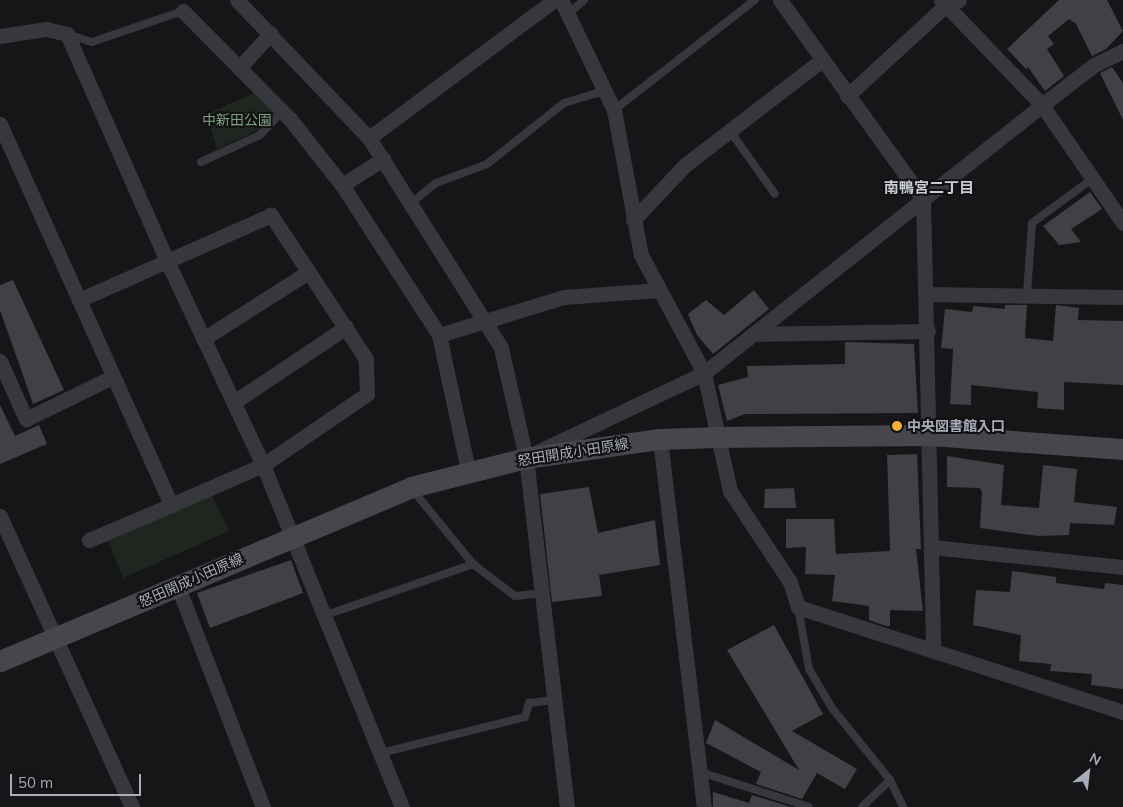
<!DOCTYPE html>
<meta charset="utf-8">
<style>
body{margin:0}
#map{position:relative;width:1123px;height:807px;overflow:hidden;background:#161618;font-family:Mulish,"Noto Sans JP",sans-serif}
div>[style]{position:absolute}
[style*='--x']{left:calc(var(--x)*1px);top:calc(var(--y)*1px);width:calc(var(--w)*1px);rotate:calc(var(--a)*1deg)}
.green>*{inset:0;background:#1e261f}
.building>*{inset:0;background:#404145}
.service>*{height:8px;margin:-4px;padding:0 4px;transform-origin:4px;border-radius:4px;background:#37383d}
.minor>*{height:15px;margin:-7.5px;padding:0 7.5px;transform-origin:7.5px;border-radius:7.5px;background:#37383d}
.secondary>*{height:21px;margin:-10.5px;padding:0 10.5px;transform-origin:10.5px;border-radius:10.5px;background:#45474d}
.dots>*{width:14px;height:14px;translate:-50% -50%;box-sizing:border-box;border:2px solid #111113;border-radius:50%}
span{translate:-50% -50%;white-space:nowrap;text-align:center;line-height:1.15;-webkit-text-stroke:4px #111113;paint-order:stroke}
.park-label{font-size:14px;color:#7fa381}
.poi-label{font-size:14px;color:#a8adb8;font-weight:700}
.left{translate:0 -50%;text-align:left}
.street-label{font-size:14px;color:#a8adb8}
.neighbourhood-label{font-size:15px;color:#c9ccd4;font-weight:700}
.north{position:absolute;left:1063px;top:747px;width:50px;height:50px;-webkit-text-stroke:4px #111113;paint-order:stroke;rotate:29deg;font-size:14px;font-weight:700;line-height:20px;text-align:center;color:#a8adb8}
.north::after{content:'';display:block;margin:auto;width:18px;height:22px;background:#a8adb8;clip-path:polygon(50% 0,100% 100%,50% 72%,0 100%)}
.scale{position:absolute;left:10px;top:774px;width:131px;height:22px;box-sizing:border-box;border:2px solid #a8adb8;border-top:0;padding-left:6px;font-size:15px;line-height:18px;white-space:nowrap;color:#a8adb8;-webkit-text-stroke:4px #111113;paint-order:stroke}
</style>
<div id="map">
<div class="green">
<i style="clip-path:polygon(256px 92px,276px 111px,258px 130px,217px 149px,207px 114px)"></i>
<i style="clip-path:polygon(210px 491px,229px 531px,123px 578px,107px 539px)"></i>
</div>
<div class="building">
<i style="clip-path:polygon(1059px 0,1107px 0,1123px 31px,1106px 49px,1092px 56px,1076px 24px,1069px 19px,1048px 36px,1054px 44px,1047px 49px,1064px 76px,1045px 91px,1028px 67px,1026px 69px,1007px 49px)"></i>
<i style="clip-path:polygon(1112px 67px,1123px 83px,1123px 120px,1100px 73px)"></i>
<i style="clip-path:polygon(1090px 192px,1102px 209px,1071px 229px,1081px 242px,1059px 245px,1043px 226px)"></i>
<i style="clip-path:polygon(13px 280px,64px 390px,33px 404px,0 310px,0 285px)"></i>
<i style="clip-path:polygon(754px 290px,769px 309px,713px 354px,697px 335px,688px 314px,706px 300px,724px 315px)"></i>
<i style="clip-path:polygon(1005px 305px,1027px 305px,1025px 338px,1053px 341px,1056px 305px,1079px 308px,1078px 320px,1123px 321px,1123px 385px,1064px 382px,1064px 410px,1037px 408px,1038px 392px,971px 385px,971px 405px,950px 404px,953px 349px,941px 348px,945px 309px,972px 312px,973px 306px,1005px 309px)"></i>
<i style="clip-path:polygon(845px 342px,914px 344px,918px 413px,745px 414px,727px 421px,718px 385px,748px 377px,747px 366px,845px 364px)"></i>
<i style="clip-path:polygon(0 405px,15px 436px,39px 425px,47px 444px,0 464px)"></i>
<i style="clip-path:polygon(917px 454px,921px 549px,916px 549px,923px 611px,890px 610px,890px 626px,886px 626px,869px 620px,869px 606px,832px 601px,835px 575px,805px 574px,806px 547px,786px 548px,786px 519px,834px 519px,836px 554px,890px 551px,887px 455px)"></i>
<i style="clip-path:polygon(947px 456px,1004px 465px,1001px 505px,1039px 508px,1043px 465px,1077px 469px,1074px 502px,1117px 507px,1114px 525px,1070px 523px,1069px 535px,1039px 536px,980px 528px,982px 493px,980px 488px,947px 487px)"></i>
<i style="clip-path:polygon(589px 487px,598px 533px,655px 520px,660px 565px,599px 575px,602px 596px,552px 602px,540px 494px)"></i>
<i style="clip-path:polygon(794px 488px,796px 508px,764px 508px,765px 489px)"></i>
<i style="clip-path:polygon(291px 560px,303px 593px,210px 628px,197px 593px)"></i>
<i style="clip-path:polygon(1012px 571px,1056px 577px,1056px 583px,1104px 589px,1105px 583px,1123px 585px,1123px 689px,1091px 685px,1092px 674px,1050px 671px,1051px 664px,1019px 661px,1021px 635px,973px 625px,976px 590px,1010px 592px)"></i>
<i style="clip-path:polygon(774px 625px,823px 714px,792px 731px,857px 769px,845px 789px,817px 773px,802px 799px,756px 784px,761px 772px,706px 743px,715px 720px,799px 770px,727px 650px)"></i>
<i style="clip-path:polygon(713px 792px,749px 803px,752px 795px,791px 807px,713px 807px)"></i>
</div>
<div class="service">
<i style="--x:568;--y:14;--w:21;--a:-41"></i>
<i style="--x:67;--y:34;--w:26;--a:18"></i>
<i style="--x:92;--y:42;--w:96;--a:-18.8"></i>
<i style="--x:614;--y:110;--w:179;--a:-38"></i>
<i style="--x:730;--y:131;--w:77;--a:54.5"></i>
<i style="--x:201;--y:162;--w:65;--a:-24.6"></i>
<i style="--x:260;--y:135;--w:33;--a:-47"></i>
<i style="--x:410;--y:204;--w:33;--a:-39"></i>
<i style="--x:436;--y:183;--w:54;--a:-20.4"></i>
<i style="--x:487;--y:164;--w:98;--a:-38.4"></i>
<i style="--x:564;--y:103;--w:42;--a:-16.7"></i>
<i style="--x:1027;--y:293;--w:70;--a:-85.9"></i>
<i style="--x:1032;--y:223;--w:74;--a:-36.3"></i>
<i style="--x:412;--y:489;--w:97;--a:50.9"></i>
<i style="--x:473;--y:564;--w:53;--a:37.3"></i>
<i style="--x:515;--y:596;--w:27;--a:-6"></i>
<i style="--x:798;--y:607;--w:63;--a:79.9"></i>
<i style="--x:809;--y:669;--w:45;--a:59.5"></i>
<i style="--x:832;--y:708;--w:92;--a:51.1"></i>
<i style="--x:890;--y:780;--w:30;--a:64"></i>
<i style="--x:326;--y:615;--w:156;--a:-19.1"></i>
<i style="--x:381;--y:753;--w:148;--a:-14"></i>
<i style="--x:525;--y:717;--w:15;--a:-74"></i>
<i style="--x:529;--y:703;--w:25;--a:-7"></i>
<i style="--x:700;--y:772;--w:114;--a:17.8"></i>
<i style="--x:862;--y:807;--w:39;--a:-44"></i>
</div>
<div class="minor">
<i style="--x:237;--y:0;--w:191;--a:46.3"></i>
<i style="--x:369;--y:138;--w:248;--a:57.8"></i>
<i style="--x:501;--y:348;--w:113;--a:77.2"></i>
<i style="--x:526;--y:458;--w:351;--a:83.3"></i>
<i style="--x:561;--y:0;--w:122;--a:64.3"></i>
<i style="--x:614;--y:110;--w:147;--a:79.5"></i>
<i style="--x:641;--y:255;--w:134;--a:61.9"></i>
<i style="--x:704;--y:373;--w:121;--a:77.6"></i>
<i style="--x:730;--y:491;--w:109;--a:56.6"></i>
<i style="--x:790;--y:582;--w:26;--a:72"></i>
<i style="--x:798;--y:607;--w:342;--a:17.9"></i>
<i style="--x:780;--y:0;--w:245;--a:54.3"></i>
<i style="--x:923;--y:199;--w:452;--a:88.7"></i>
<i style="--x:941;--y:0;--w:146;--a:46.1"></i>
<i style="--x:1042;--y:105;--w:143;--a:55.5"></i>
<i style="--x:183;--y:11;--w:152;--a:45.3"></i>
<i style="--x:290;--y:119;--w:84;--a:51.8"></i>
<i style="--x:342;--y:185;--w:179;--a:57.1"></i>
<i style="--x:439;--y:335;--w:138;--a:77.9"></i>
<i style="--x:0;--y:36;--w:47;--a:-8.7"></i>
<i style="--x:46;--y:29;--w:22;--a:13"></i>
<i style="--x:67;--y:34;--w:248;--a:66.2"></i>
<i style="--x:167;--y:261;--w:225;--a:64.8"></i>
<i style="--x:263;--y:465;--w:126;--a:-34.3"></i>
<i style="--x:367;--y:394;--w:35;--a:-92"></i>
<i style="--x:366;--y:359;--w:173;--a:-123.4"></i>
<i style="--x:271;--y:215;--w:114;--a:156.1"></i>
<i style="--x:167;--y:261;--w:96;--a:156.1"></i>
<i style="--x:239;--y:68;--w:47;--a:-47.6"></i>
<i style="--x:847;--y:96;--w:133;--a:-42.6"></i>
<i style="--x:945;--y:6;--w:15;--a:-23"></i>
<i style="--x:0;--y:124;--w:418;--a:65.8"></i>
<i style="--x:171;--y:505;--w:100;--a:-23.5"></i>
<i style="--x:263;--y:465;--w:369;--a:67.9"></i>
<i style="--x:369;--y:138;--w:231;--a:-36.7"></i>
<i style="--x:342;--y:185;--w:49;--a:-32.4"></i>
<i style="--x:633;--y:220;--w:76;--a:-46.6"></i>
<i style="--x:685;--y:165;--w:173;--a:-37.5"></i>
<i style="--x:926;--y:294;--w:197;--a:0.9"></i>
<i style="--x:753;--y:334;--w:175;--a:-1"></i>
<i style="--x:439;--y:335;--w:131;--a:-16.9"></i>
<i style="--x:564;--y:297;--w:95;--a:-4.2"></i>
<i style="--x:203;--y:339;--w:125;--a:-32.5"></i>
<i style="--x:0;--y:361;--w:64;--a:65.9"></i>
<i style="--x:26;--y:419;--w:96;--a:-26"></i>
<i style="--x:234;--y:402;--w:135;--a:-33.8"></i>
<i style="--x:660;--y:439;--w:371;--a:83.2"></i>
<i style="--x:537;--y:452;--w:185;--a:-25.3"></i>
<i style="--x:704;--y:373;--w:431;--a:-38.4"></i>
<i style="--x:1042;--y:105;--w:66;--a:-37.6"></i>
<i style="--x:1094;--y:65;--w:32;--a:-26"></i>
<i style="--x:0;--y:516;--w:320;--a:65.6"></i>
<i style="--x:89;--y:540;--w:89;--a:-23.1"></i>
<i style="--x:932;--y:547;--w:192;--a:6"></i>
<i style="--x:178;--y:587;--w:236;--a:68.9"></i>
</div>
<div class="secondary">
<i style="--x:0;--y:661;--w:446;--a:-22.9"></i>
<i style="--x:411;--y:487;--w:119;--a:-14.2"></i>
<i style="--x:526;--y:458;--w:135;--a:-8.1"></i>
<i style="--x:660;--y:439;--w:56;--a:-2"></i>
<i style="--x:716;--y:437;--w:215;--a:-0.5"></i>
<i style="--x:931;--y:435;--w:193;--a:4.2"></i>
</div>
<div class="dots">
<i style="left:897px;top:426px;background:#f2b134"></i>
</div>
<div class="park-label">
<span style="left:237px;top:120px">中新田公園</span>
</div>
<div class="poi-label">
<span class="left" style="left:907px;top:426px">中央図書館入口</span>
</div>
<div class="street-label">
<span style="left:573px;top:452px;rotate:-9deg">怒田開成小田原線</span>
<span style="left:191px;top:580px;rotate:-24deg">怒田開成小田原線</span>
</div>
<div class="neighbourhood-label">
<span style="left:929px;top:188px">南鴨宮二丁目</span>
</div>
<div class="north">N</div>
<div class="scale">50 m</div>
</div>
